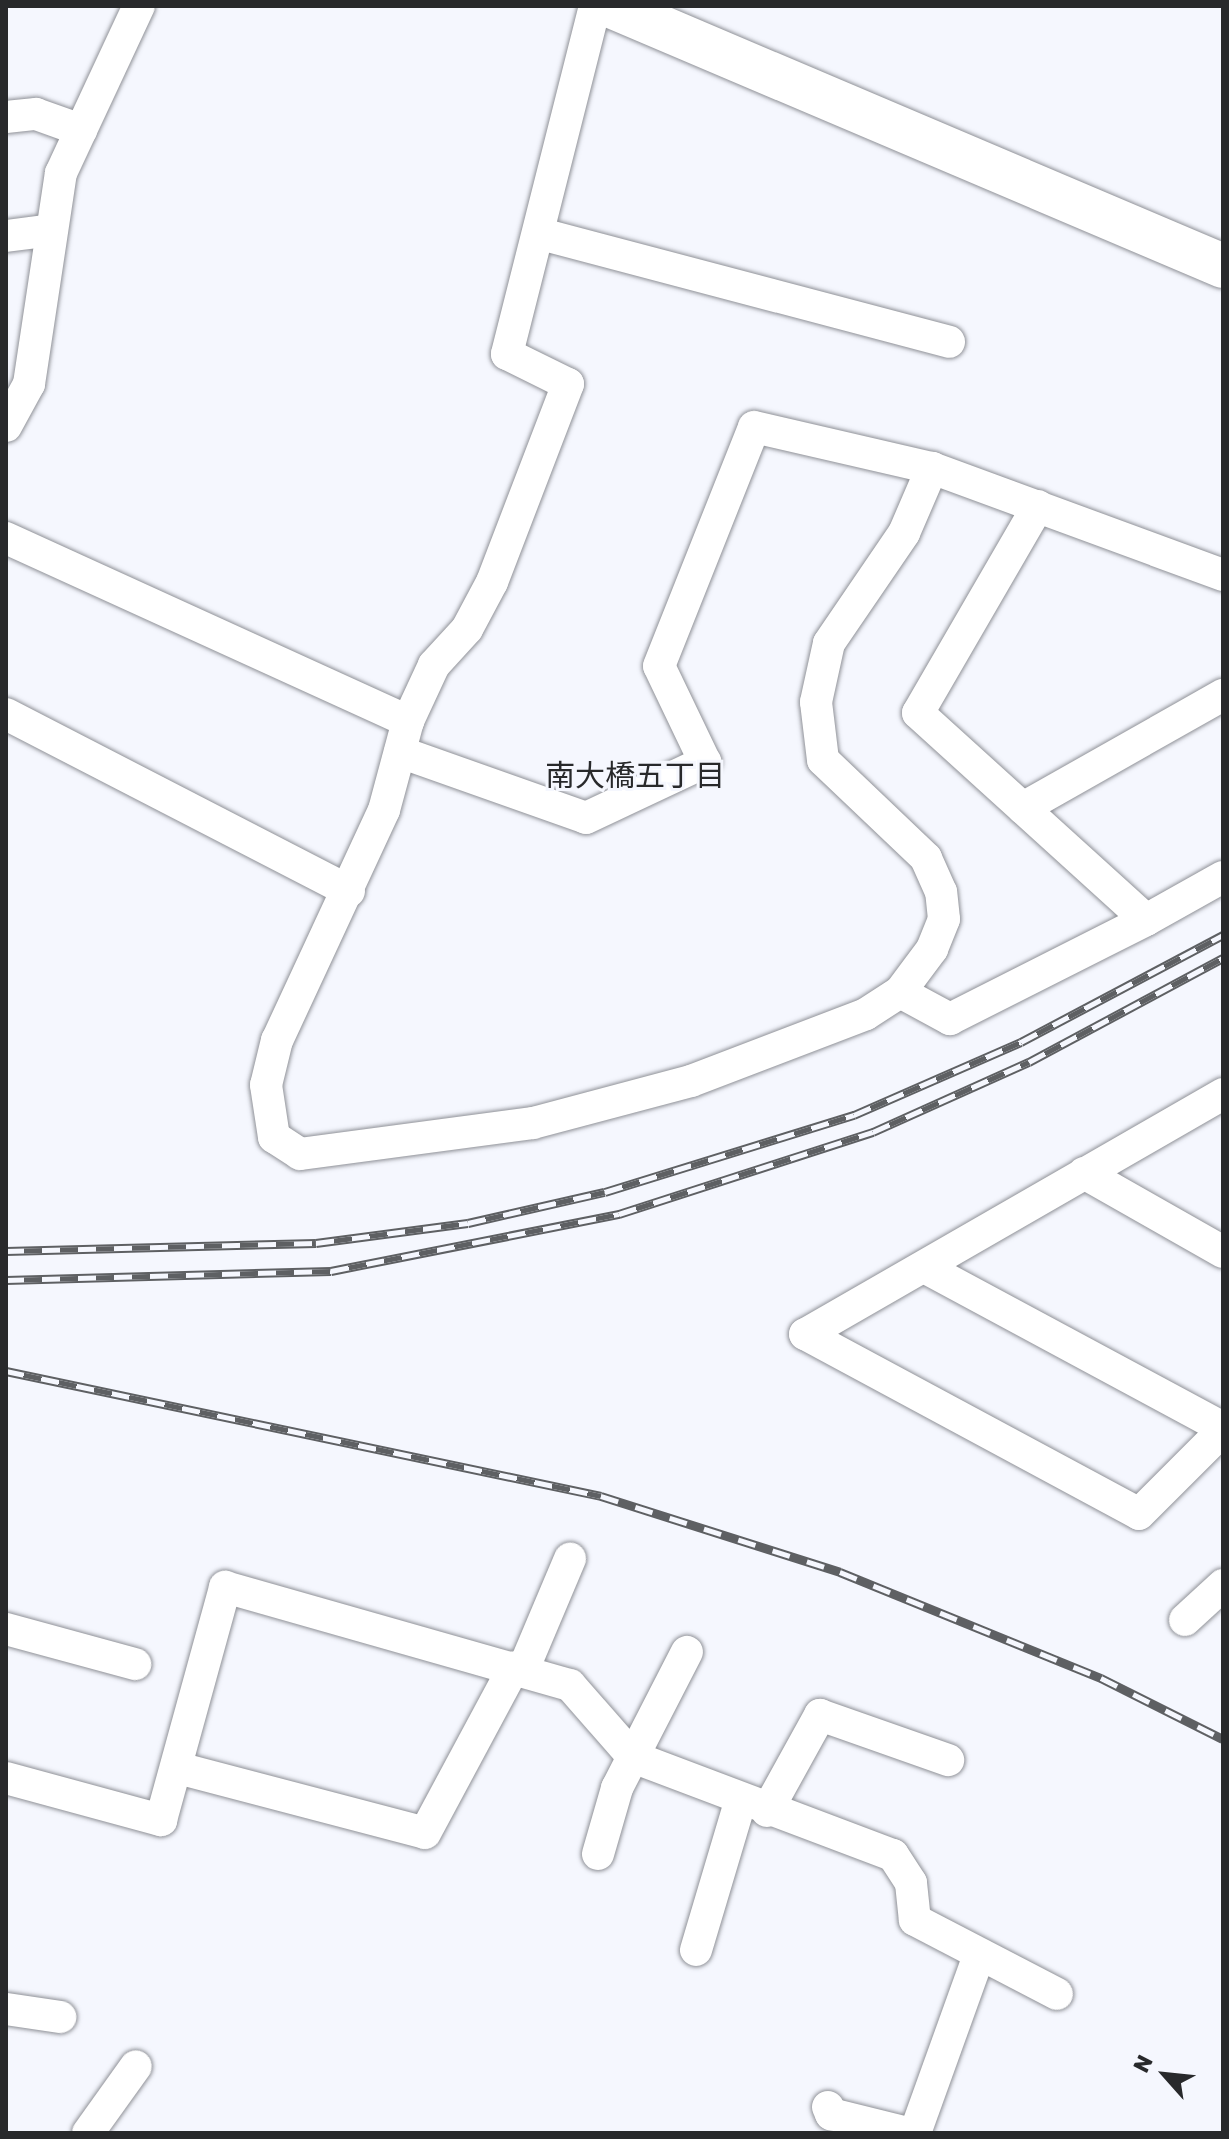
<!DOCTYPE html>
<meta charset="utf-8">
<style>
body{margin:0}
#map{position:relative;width:1229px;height:2139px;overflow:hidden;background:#f5f7fe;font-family:Rubik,"Noto Sans JP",sans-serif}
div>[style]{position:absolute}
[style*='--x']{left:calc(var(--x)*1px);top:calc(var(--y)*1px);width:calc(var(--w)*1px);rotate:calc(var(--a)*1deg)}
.roads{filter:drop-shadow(0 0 2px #8f9197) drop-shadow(0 0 2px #8f9197)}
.street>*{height:32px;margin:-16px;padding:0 16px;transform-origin:16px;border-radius:16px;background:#fff}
.secondary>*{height:44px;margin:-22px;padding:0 22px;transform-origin:22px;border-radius:22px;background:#fff}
.rail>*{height:9px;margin-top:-4.5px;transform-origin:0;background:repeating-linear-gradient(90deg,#f5f7fe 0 18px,#5e6063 0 36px);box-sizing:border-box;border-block:2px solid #5e6063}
span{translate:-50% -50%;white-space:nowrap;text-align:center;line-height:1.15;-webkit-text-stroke:6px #f5f7fe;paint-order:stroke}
.neighbourhood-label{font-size:30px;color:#28292b}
.frame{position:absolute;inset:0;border:8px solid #28292b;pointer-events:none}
.north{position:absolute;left:1125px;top:2035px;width:80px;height:80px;-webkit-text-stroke:6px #f5f7fe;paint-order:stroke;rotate:297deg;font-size:22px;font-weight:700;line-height:32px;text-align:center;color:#28292b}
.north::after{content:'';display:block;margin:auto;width:28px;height:36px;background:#28292b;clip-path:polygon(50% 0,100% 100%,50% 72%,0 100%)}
</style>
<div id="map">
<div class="roads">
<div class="street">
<i style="--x:595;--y:6;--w:359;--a:104.2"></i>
<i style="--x:507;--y:354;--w:68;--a:26.2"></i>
<i style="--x:568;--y:384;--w:212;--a:111"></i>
<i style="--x:492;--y:582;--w:53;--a:118"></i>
<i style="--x:467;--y:629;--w:49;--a:132.5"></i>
<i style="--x:434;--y:665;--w:62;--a:114.9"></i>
<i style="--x:408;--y:721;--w:92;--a:105.1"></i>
<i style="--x:384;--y:810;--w:254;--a:114.9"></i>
<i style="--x:277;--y:1040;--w:46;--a:103.7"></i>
<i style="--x:266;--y:1085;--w:53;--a:81.3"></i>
<i style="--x:274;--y:1137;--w:31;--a:33"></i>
<i style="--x:300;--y:1154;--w:235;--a:-7.6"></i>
<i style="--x:533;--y:1123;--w:163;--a:-14.9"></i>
<i style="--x:691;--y:1081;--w:187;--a:-20.9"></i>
<i style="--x:866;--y:1014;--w:40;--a:-32.9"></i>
<i style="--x:900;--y:992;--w:54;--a:-53.3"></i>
<i style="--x:932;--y:949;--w:32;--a:-68"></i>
<i style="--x:944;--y:919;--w:27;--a:-96"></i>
<i style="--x:941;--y:892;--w:37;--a:-114"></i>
<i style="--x:926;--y:858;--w:142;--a:-136.4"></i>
<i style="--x:823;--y:760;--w:58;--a:-96.9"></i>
<i style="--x:816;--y:702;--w:60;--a:-77.6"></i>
<i style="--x:829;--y:643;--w:133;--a:-55.7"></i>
<i style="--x:904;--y:533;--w:71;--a:-66.7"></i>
<i style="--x:932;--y:468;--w:310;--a:20.2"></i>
<i style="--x:6;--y:117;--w:30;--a:-6"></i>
<i style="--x:36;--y:114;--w:48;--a:19.6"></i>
<i style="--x:541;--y:234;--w:422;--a:14.8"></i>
<i style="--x:6;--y:236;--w:46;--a:-7.4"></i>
<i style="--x:6;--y:426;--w:48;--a:-61.3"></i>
<i style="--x:29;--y:384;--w:213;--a:-81.4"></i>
<i style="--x:61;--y:173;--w:184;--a:-65"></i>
<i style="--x:1038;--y:506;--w:239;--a:120.1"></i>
<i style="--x:918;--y:713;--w:308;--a:42.2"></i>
<i style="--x:1146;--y:920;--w:88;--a:-29.2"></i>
<i style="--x:6;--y:538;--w:442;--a:24.5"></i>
<i style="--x:6;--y:714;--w:386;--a:27.3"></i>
<i style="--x:400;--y:752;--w:197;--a:19.5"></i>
<i style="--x:586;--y:818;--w:132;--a:-25.2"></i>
<i style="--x:705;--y:762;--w:106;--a:-115.6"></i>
<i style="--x:659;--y:666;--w:257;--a:-68.3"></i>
<i style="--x:754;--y:427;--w:183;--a:13"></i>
<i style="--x:1023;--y:808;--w:230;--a:-29.5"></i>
<i style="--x:900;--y:992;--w:57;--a:28.4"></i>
<i style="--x:950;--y:1019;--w:220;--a:-26.8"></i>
<i style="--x:1223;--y:1094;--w:482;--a:150.1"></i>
<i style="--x:805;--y:1334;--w:379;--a:28.3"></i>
<i style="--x:1139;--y:1514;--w:119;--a:-45"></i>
<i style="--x:1084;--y:1173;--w:160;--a:29.6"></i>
<i style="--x:924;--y:1267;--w:340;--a:28.3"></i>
<i style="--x:1185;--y:1620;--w:52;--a:-42.6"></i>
<i style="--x:6;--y:1629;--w:134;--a:15.2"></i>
<i style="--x:523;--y:1670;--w:121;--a:-67.1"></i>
<i style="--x:178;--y:1768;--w:255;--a:14.7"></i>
<i style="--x:425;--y:1833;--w:188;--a:-61.8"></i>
<i style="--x:6;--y:1778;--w:161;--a:15.2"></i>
<i style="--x:161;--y:1820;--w:242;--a:-74.6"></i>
<i style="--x:225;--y:1587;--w:359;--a:15.9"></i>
<i style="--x:570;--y:1685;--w:96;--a:48.8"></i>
<i style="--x:633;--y:1757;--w:278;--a:20.7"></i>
<i style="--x:893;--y:1855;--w:33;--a:57"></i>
<i style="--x:911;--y:1883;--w:37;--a:84"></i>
<i style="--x:915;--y:1920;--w:160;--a:27.5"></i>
<i style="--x:767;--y:1811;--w:110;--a:-61.1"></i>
<i style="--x:820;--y:1715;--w:136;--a:19.4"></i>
<i style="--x:598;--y:1854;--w:69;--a:-73.9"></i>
<i style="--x:617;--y:1788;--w:153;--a:-62.8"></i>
<i style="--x:696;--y:1950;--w:154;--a:-73.4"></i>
<i style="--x:6;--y:2009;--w:55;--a:8.4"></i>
<i style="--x:828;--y:2107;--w:8;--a:67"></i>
<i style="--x:831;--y:2114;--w:78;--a:14"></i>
<i style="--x:88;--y:2133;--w:82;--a:-54.4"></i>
<i style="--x:915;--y:2133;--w:186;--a:-70.2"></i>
</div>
<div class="secondary">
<i style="--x:611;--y:6;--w:665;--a:23.02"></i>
</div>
</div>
<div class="rail">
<i style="--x:6;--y:1251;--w:310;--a:-1.5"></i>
<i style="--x:316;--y:1243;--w:153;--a:-7.5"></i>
<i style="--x:468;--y:1223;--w:140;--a:-12.8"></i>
<i style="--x:605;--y:1192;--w:261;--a:-17.2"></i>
<i style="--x:854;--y:1115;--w:182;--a:-23.6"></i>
<i style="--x:1021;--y:1042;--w:229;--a:-27.9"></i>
<i style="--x:6;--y:1280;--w:325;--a:-1.6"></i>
<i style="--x:331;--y:1271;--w:294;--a:-11.2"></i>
<i style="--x:619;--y:1214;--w:267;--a:-17.9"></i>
<i style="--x:873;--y:1132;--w:171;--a:-24.2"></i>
<i style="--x:1029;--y:1062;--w:220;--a:-28.2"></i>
<i style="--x:6;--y:1371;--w:608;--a:11.86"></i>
<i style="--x:601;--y:1496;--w:251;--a:17.6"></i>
<i style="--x:840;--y:1572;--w:282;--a:22.1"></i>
<i style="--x:1101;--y:1678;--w:136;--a:26.6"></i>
</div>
<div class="neighbourhood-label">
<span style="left:635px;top:776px">南大橋五丁目</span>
</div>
<div class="frame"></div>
<div class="north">N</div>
</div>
